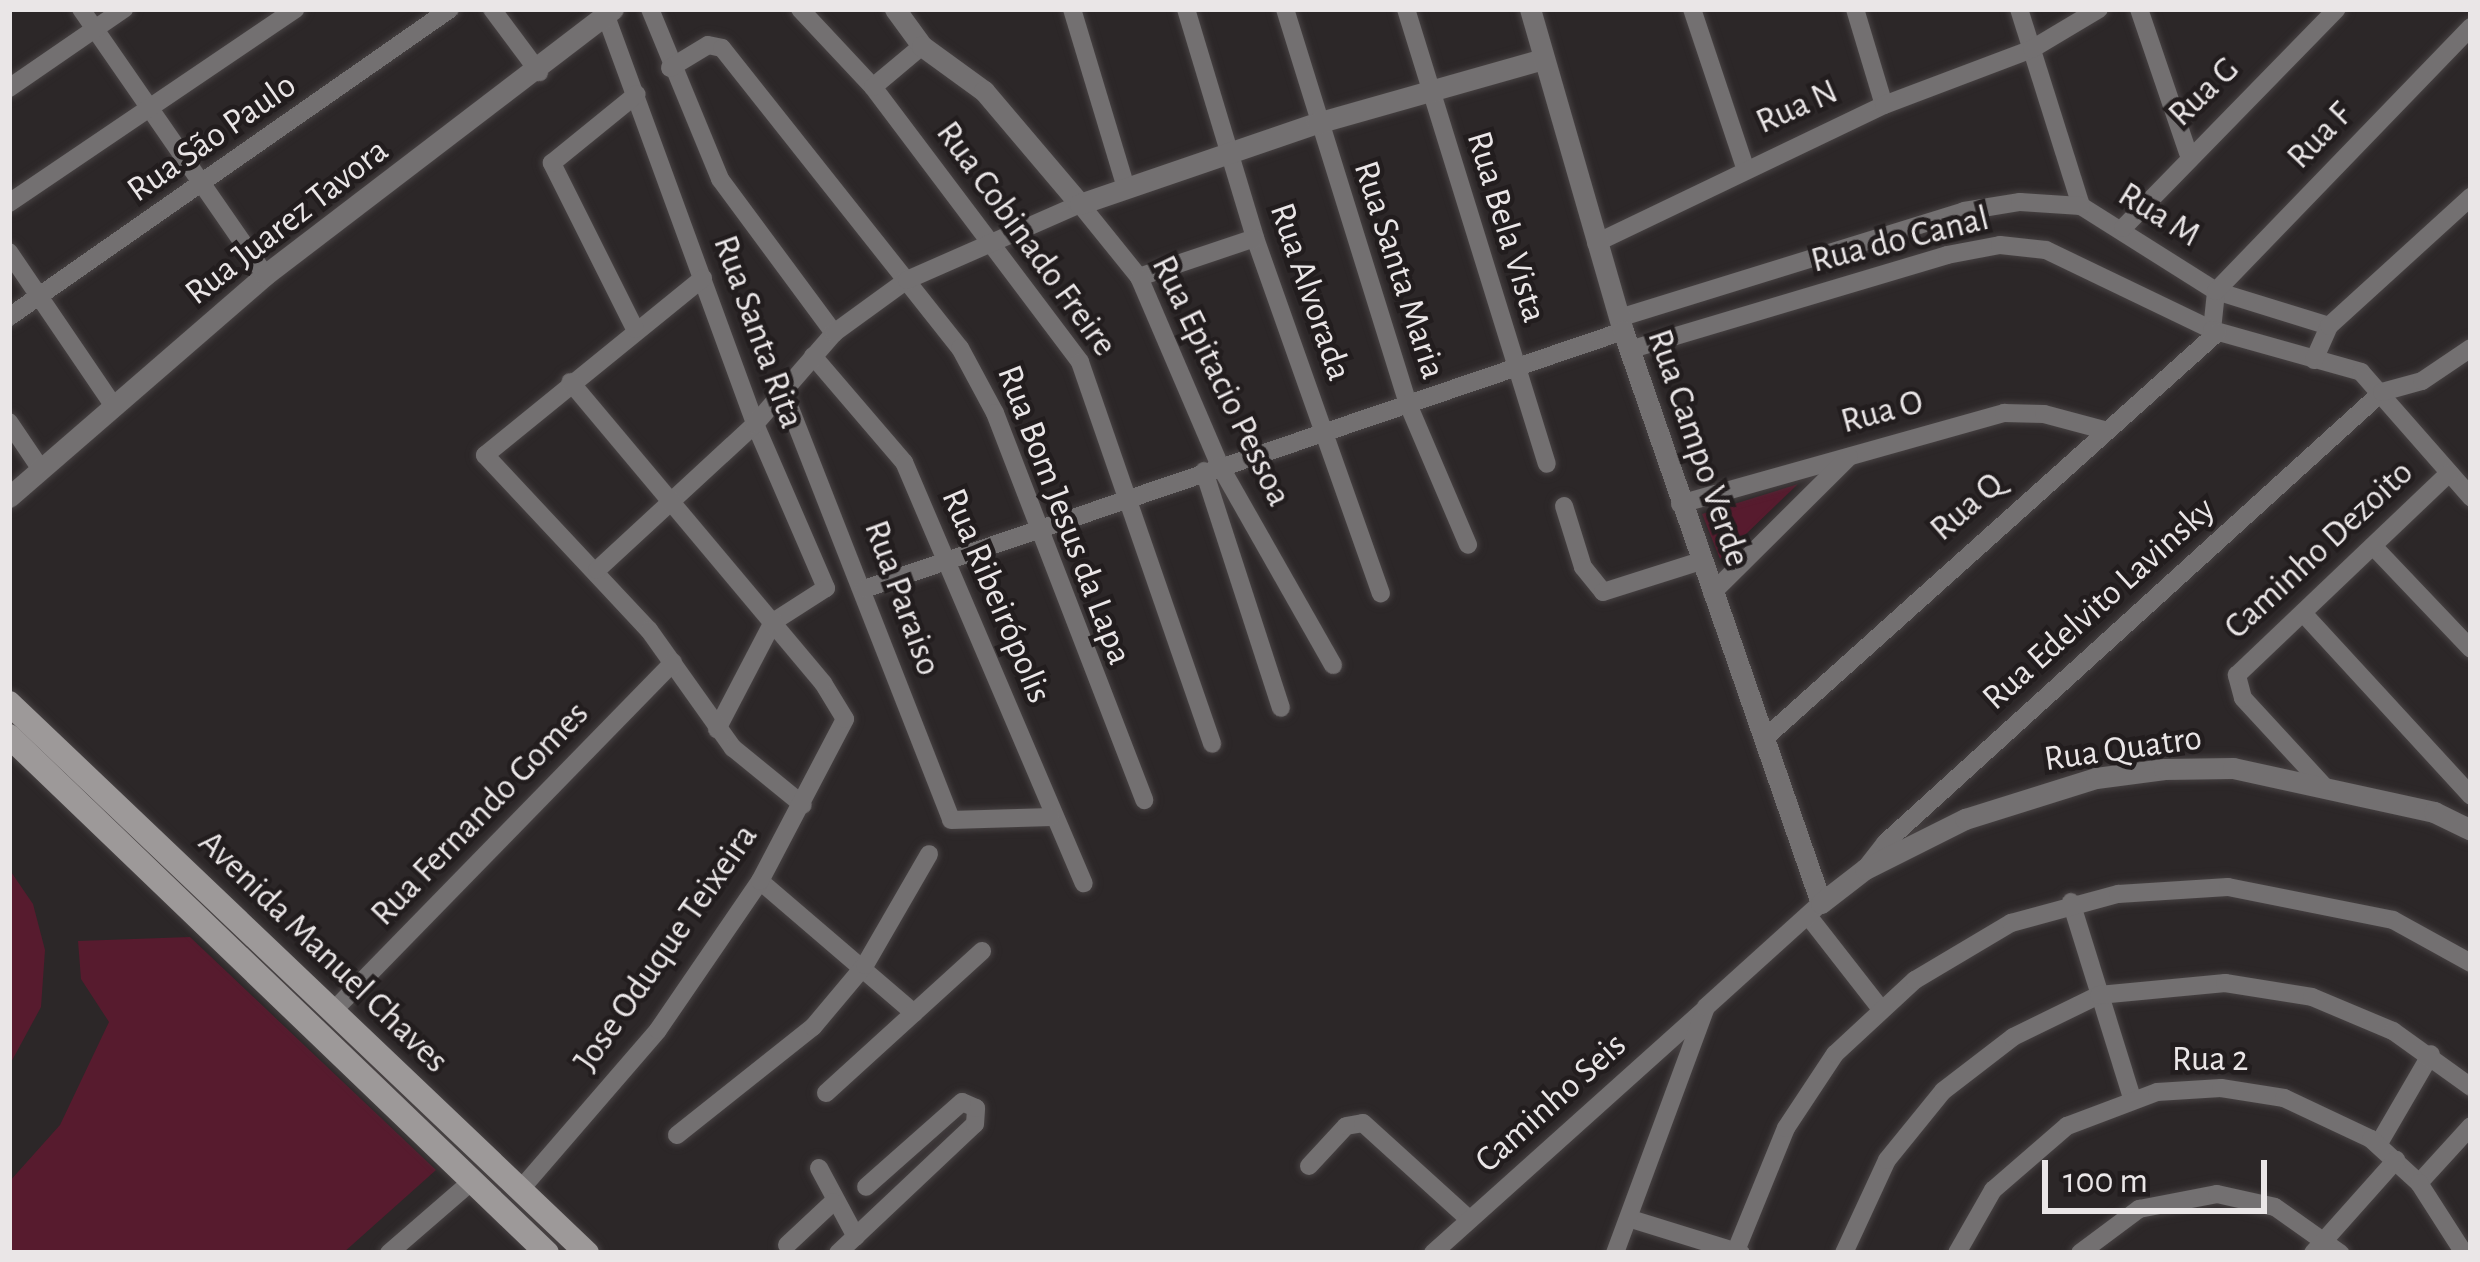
<!DOCTYPE html>
<meta charset="utf-8">
<style>
body{margin:0}
#map{position:relative;width:2480px;height:1262px;overflow:hidden;background:#2c2728;font-family:"Alegreya Sans",sans-serif}
div>[style]{position:absolute}
[style*='--x']{left:calc(var(--x)*1px);top:calc(var(--y)*1px);width:calc(var(--w)*1px);rotate:calc(var(--a)*1deg)}
.green>*{inset:0;background:#571b2e}
.roads{filter:drop-shadow(0 0 3px #474243) drop-shadow(0 0 3px #474243)}
.minor>*{height:18px;margin:-9px;padding:0 9px;transform-origin:9px;border-radius:9px;background:#737071}
.tertiary>*{height:21px;margin:-10.5px;padding:0 10.5px;transform-origin:10.5px;border-radius:10.5px;background:#737071}
.secondary>*{height:24px;margin:-12px;padding:0 12px;transform-origin:12px;border-radius:12px;background:#9d9999}
span{translate:-50% -50%;white-space:nowrap;text-align:center;line-height:1.15;-webkit-text-stroke:9px #221d1e;paint-order:stroke}
.street-label{font-size:36px;color:#eae6e7}
.frame{position:absolute;inset:0;border:12px solid #eae6e7;pointer-events:none}
.scale{position:absolute;left:2042px;top:1160px;width:225px;height:54px;box-sizing:border-box;border:6px solid #eae6e7;border-top:0;padding-left:15px;font-size:36px;line-height:42px;white-space:nowrap;color:#eae6e7;-webkit-text-stroke:9px #221d1e;paint-order:stroke}
</style>
<div id="map">
<div class="green">
<i style="clip-path:polygon(1798px 484px,1720px 559px,1702px 514px)"></i>
<i style="clip-path:polygon(9px 869px,33px 904px,45px 950px,41px 1007px,9px 1066px)"></i>
<i style="clip-path:polygon(190px 937px,436px 1170px,343px 1253px,9px 1253px,9px 1182px,60px 1125px,109px 1022px,81px 979px,78px 941px)"></i>
</div>
<div class="roads">
<div class="minor">
<i style="--x:81;--y:9;--w:323;--a:55.3"></i>
<i style="--x:492;--y:9;--w:79;--a:53.3"></i>
<i style="--x:650;--y:9;--w:184;--a:67.6"></i>
<i style="--x:720;--y:179;--w:192;--a:53.5"></i>
<i style="--x:800;--y:9;--w:107;--a:46.9"></i>
<i style="--x:873;--y:87;--w:344;--a:53"></i>
<i style="--x:1080;--y:362;--w:404;--a:70.9"></i>
<i style="--x:1072;--y:9;--w:187;--a:73.2"></i>
<i style="--x:1186;--y:9;--w:239;--a:73.2"></i>
<i style="--x:1255;--y:238;--w:377;--a:70.5"></i>
<i style="--x:1285;--y:9;--w:414;--a:72.7"></i>
<i style="--x:1408;--y:404;--w:153;--a:66.9"></i>
<i style="--x:1406;--y:9;--w:476;--a:72.8"></i>
<i style="--x:1692;--y:9;--w:167;--a:71.5"></i>
<i style="--x:1855;--y:9;--w:100;--a:73.2"></i>
<i style="--x:2019;--y:9;--w:207;--a:72.5"></i>
<i style="--x:2081;--y:206;--w:160;--a:32.2"></i>
<i style="--x:2216;--y:291;--w:118;--a:17.2"></i>
<i style="--x:2139;--y:9;--w:152;--a:71.2"></i>
<i style="--x:606;--y:16;--w:434;--a:69.9"></i>
<i style="--x:755;--y:424;--w:179;--a:66.6"></i>
<i style="--x:826;--y:588;--w:63;--a:147.3"></i>
<i style="--x:773;--y:622;--w:121;--a:117.6"></i>
<i style="--x:670;--y:68;--w:44;--a:-31.2"></i>
<i style="--x:708;--y:45;--w:14;--a:12"></i>
<i style="--x:722;--y:48;--w:383;--a:51.6"></i>
<i style="--x:960;--y:348;--w:74;--a:61.7"></i>
<i style="--x:995;--y:413;--w:415;--a:68.9"></i>
<i style="--x:873;--y:87;--w:64;--a:-39.9"></i>
<i style="--x:9;--y:88;--w:140;--a:-34.5"></i>
<i style="--x:9;--y:203;--w:346;--a:-34.1"></i>
<i style="--x:2123;--y:228;--w:306;--a:-45.7"></i>
<i style="--x:1596;--y:243;--w:319;--a:-25.6"></i>
<i style="--x:1884;--y:105;--w:158;--a:-20.7"></i>
<i style="--x:2032;--y:49;--w:78;--a:-30.8"></i>
<i style="--x:9;--y:252;--w:185;--a:55.8"></i>
<i style="--x:1139;--y:277;--w:122;--a:-18.6"></i>
<i style="--x:703;--y:278;--w:281;--a:140.9"></i>
<i style="--x:485;--y:455;--w:240;--a:46.9"></i>
<i style="--x:649;--y:630;--w:145;--a:54.6"></i>
<i style="--x:733;--y:748;--w:90;--a:39.2"></i>
<i style="--x:9;--y:317;--w:538;--a:-34.93"></i>
<i style="--x:1619;--y:318;--w:361;--a:-17.2"></i>
<i style="--x:1964;--y:211;--w:57;--a:-9.1"></i>
<i style="--x:2020;--y:202;--w:61;--a:3.8"></i>
<i style="--x:635;--y:329;--w:186;--a:-116.6"></i>
<i style="--x:552;--y:163;--w:109;--a:-39.1"></i>
<i style="--x:2212;--y:330;--w:39;--a:-84"></i>
<i style="--x:2216;--y:291;--w:367;--a:-46"></i>
<i style="--x:1629;--y:350;--w:332;--a:-16.6"></i>
<i style="--x:1947;--y:255;--w:54;--a:-10.7"></i>
<i style="--x:2000;--y:245;--w:46;--a:6.2"></i>
<i style="--x:2046;--y:250;--w:184;--a:25.7"></i>
<i style="--x:2212;--y:330;--w:155;--a:15.7"></i>
<i style="--x:2361;--y:372;--w:167;--a:48.7"></i>
<i style="--x:813;--y:356;--w:140;--a:49.4"></i>
<i style="--x:904;--y:462;--w:458;--a:66.9"></i>
<i style="--x:2314;--y:360;--w:37;--a:-66"></i>
<i style="--x:2329;--y:326;--w:192;--a:-42.3"></i>
<i style="--x:784;--y:393;--w:458;--a:68.6"></i>
<i style="--x:951;--y:820;--w:100;--a:-1.7"></i>
<i style="--x:9;--y:422;--w:55;--a:56"></i>
<i style="--x:1204;--y:471;--w:249;--a:72"></i>
<i style="--x:1680;--y:504;--w:337;--a:-15.7"></i>
<i style="--x:2004;--y:413;--w:40;--a:1.4"></i>
<i style="--x:2044;--y:414;--w:62;--a:14.9"></i>
<i style="--x:1564;--y:506;--w:64;--a:72.7"></i>
<i style="--x:1583;--y:567;--w:32;--a:51"></i>
<i style="--x:1603;--y:592;--w:103;--a:-17.6"></i>
<i style="--x:2373;--y:546;--w:142;--a:46.4"></i>
<i style="--x:597;--y:570;--w:215;--a:-42.7"></i>
<i style="--x:755;--y:424;--w:121;--a:-49"></i>
<i style="--x:834;--y:333;--w:90;--a:-36"></i>
<i style="--x:907;--y:280;--w:189;--a:-23.7"></i>
<i style="--x:1080;--y:204;--w:94;--a:51.1"></i>
<i style="--x:1139;--y:277;--w:206;--a:66.8"></i>
<i style="--x:1220;--y:466;--w:229;--a:60.4"></i>
<i style="--x:864;--y:589;--w:802;--a:-18.77"></i>
<i style="--x:1712;--y:593;--w:193;--a:-44.8"></i>
<i style="--x:2303;--y:613;--w:248;--a:47.4"></i>
<i style="--x:1765;--y:738;--w:608;--a:-41.87"></i>
<i style="--x:2325;--y:787;--w:121;--a:-132.7"></i>
<i style="--x:2243;--y:698;--w:24;--a:-105"></i>
<i style="--x:2237;--y:675;--w:293;--a:-43.6"></i>
<i style="--x:1865;--y:869;--w:33;--a:-52"></i>
<i style="--x:1885;--y:843;--w:671;--a:-42.22"></i>
<i style="--x:2382;--y:392;--w:41;--a:-15.4"></i>
<i style="--x:2422;--y:381;--w:59;--a:-34"></i>
<i style="--x:760;--y:881;--w:203;--a:40.6"></i>
<i style="--x:2071;--y:902;--w:205;--a:72.7"></i>
<i style="--x:1809;--y:917;--w:117;--a:52"></i>
<i style="--x:333;--y:1011;--w:487;--a:-45.7"></i>
<i style="--x:826;--y:1093;--w:211;--a:-42.3"></i>
<i style="--x:677;--y:1135;--w:174;--a:-38.5"></i>
<i style="--x:813;--y:1027;--w:81;--a:-50"></i>
<i style="--x:865;--y:965;--w:128;--a:-60"></i>
<i style="--x:2378;--y:1145;--w:105;--a:-59.8"></i>
<i style="--x:1309;--y:1166;--w:54;--a:-47.2"></i>
<i style="--x:1346;--y:1126;--w:17;--a:-10"></i>
<i style="--x:1363;--y:1123;--w:144;--a:42.2"></i>
<i style="--x:819;--y:1168;--w:78;--a:61.8"></i>
<i style="--x:2419;--y:1183;--w:77;--a:-47.6"></i>
<i style="--x:520;--y:1190;--w:211;--a:-49.2"></i>
<i style="--x:658;--y:1030;--w:181;--a:-55.6"></i>
<i style="--x:760;--y:881;--w:183;--a:-62.3"></i>
<i style="--x:845;--y:719;--w:42;--a:-121.4"></i>
<i style="--x:823;--y:683;--w:393;--a:-130"></i>
<i style="--x:1631;--y:1219;--w:115;--a:17.2"></i>
<i style="--x:787;--y:1245;--w:63;--a:-43.1"></i>
<i style="--x:389;--y:1253;--w:108;--a:-40.9"></i>
<i style="--x:838;--y:1253;--w:188;--a:-43.3"></i>
<i style="--x:975;--y:1124;--w:16;--a:-86"></i>
<i style="--x:976;--y:1108;--w:15;--a:-157"></i>
<i style="--x:962;--y:1102;--w:128;--a:138.5"></i>
<i style="--x:1433;--y:1253;--w:363;--a:-41.9"></i>
<i style="--x:1615;--y:1253;--w:262;--a:-69.7"></i>
<i style="--x:1706;--y:1007;--w:155;--a:-42.1"></i>
<i style="--x:1735;--y:1253;--w:135;--a:-67.8"></i>
<i style="--x:1786;--y:1128;--w:89;--a:-56.5"></i>
<i style="--x:1835;--y:1054;--w:109;--a:-42.8"></i>
<i style="--x:1915;--y:980;--w:112;--a:-30.7"></i>
<i style="--x:2011;--y:923;--w:111;--a:-15.2"></i>
<i style="--x:2118;--y:894;--w:110;--a:-3.6"></i>
<i style="--x:2228;--y:887;--w:168;--a:11.3"></i>
<i style="--x:2393;--y:920;--w:89;--a:28.9"></i>
<i style="--x:1844;--y:1253;--w:102;--a:-65.2"></i>
<i style="--x:1887;--y:1160;--w:89;--a:-50.9"></i>
<i style="--x:1943;--y:1091;--w:88;--a:-37.6"></i>
<i style="--x:2013;--y:1037;--w:96;--a:-26"></i>
<i style="--x:2099;--y:995;--w:127;--a:-5.4"></i>
<i style="--x:2225;--y:983;--w:88;--a:9.1"></i>
<i style="--x:2312;--y:997;--w:88;--a:22.8"></i>
<i style="--x:2393;--y:1031;--w:96;--a:35.7"></i>
<i style="--x:1957;--y:1253;--w:73;--a:-60.3"></i>
<i style="--x:1993;--y:1190;--w:98;--a:-40.9"></i>
<i style="--x:2067;--y:1126;--w:96;--a:-20.7"></i>
<i style="--x:2157;--y:1092;--w:64;--a:-3.6"></i>
<i style="--x:2221;--y:1088;--w:64;--a:9"></i>
<i style="--x:2284;--y:1098;--w:96;--a:25.2"></i>
<i style="--x:2371;--y:1139;--w:65;--a:42.5"></i>
<i style="--x:2419;--y:1183;--w:83;--a:57.3"></i>
<i style="--x:2080;--y:1253;--w:74;--a:-36.7"></i>
<i style="--x:2139;--y:1209;--w:79;--a:-10.9"></i>
<i style="--x:2217;--y:1194;--w:59;--a:12.6"></i>
<i style="--x:2275;--y:1207;--w:80;--a:35.3"></i>
<i style="--x:2313;--y:1253;--w:125;--a:-48.3"></i>
</div>
<div class="tertiary">
<i style="--x:895;--y:9;--w:46;--a:53.9"></i>
<i style="--x:922;--y:46;--w:77;--a:36"></i>
<i style="--x:984;--y:91;--w:148;--a:49.7"></i>
<i style="--x:1080;--y:204;--w:250;--a:-18.9"></i>
<i style="--x:1317;--y:123;--w:235;--a:-15.8"></i>
<i style="--x:1530;--y:9;--w:335;--a:73.9"></i>
<i style="--x:1623;--y:331;--w:605;--a:70.91"></i>
<i style="--x:1821;--y:903;--w:56;--a:-37.7"></i>
<i style="--x:1865;--y:869;--w:112;--a:-26.6"></i>
<i style="--x:1965;--y:819;--w:137;--a:-17.4"></i>
<i style="--x:2096;--y:778;--w:69;--a:-7.5"></i>
<i style="--x:2164;--y:769;--w:69;--a:-0.8"></i>
<i style="--x:2233;--y:768;--w:206;--a:12.3"></i>
<i style="--x:2434;--y:812;--w:41;--a:25.9"></i>
<i style="--x:9;--y:497;--w:339;--a:-40.9"></i>
<i style="--x:265;--y:275;--w:438;--a:-37.4"></i>
</div>
<div class="secondary">
<i style="--x:9;--y:703;--w:798;--a:43.58"></i>
<i style="--x:9;--y:736;--w:746;--a:43.86"></i>
</div>
</div>
<div class="street-label">
<span style="left:2204px;top:92px;rotate:-44deg">Rua G</span>
<span style="left:1797px;top:107px;rotate:-24deg">Rua N</span>
<span style="left:2320px;top:136px;rotate:-46deg">Rua F</span>
<span style="left:212px;top:138px;rotate:-35deg">Rua São Paulo</span>
<span style="left:2159px;top:215px;rotate:32deg">Rua M</span>
<span style="left:287px;top:222px;rotate:-38deg">Rua Juarez Tavora</span>
<span style="left:1506px;top:227px;rotate:73deg">Rua Bela Vista</span>
<span style="left:1026px;top:239px;rotate:54deg">Rua Cobinado Freire</span>
<span style="left:1900px;top:240px;rotate:-14deg">Rua do Canal</span>
<span style="left:1399px;top:270px;rotate:72deg">Rua Santa Maria</span>
<span style="left:1310px;top:292px;rotate:71deg">Rua Alvorada</span>
<span style="left:758px;top:332px;rotate:70deg">Rua Santa Rita</span>
<span style="left:1221px;top:381px;rotate:64deg">Rua Epitacio Pessoa</span>
<span style="left:1882px;top:412px;rotate:-15deg">Rua O</span>
<span style="left:1698px;top:448px;rotate:71deg">Rua Campo Verde</span>
<span style="left:1967px;top:507px;rotate:-41deg">Rua Q</span>
<span style="left:1064px;top:515px;rotate:69deg">Rua Bom Jesus da Lapa</span>
<span style="left:2319px;top:550px;rotate:-43deg">Caminho Dezoito</span>
<span style="left:996px;top:596px;rotate:67deg">Rua Ribeirópolis</span>
<span style="left:902px;top:598px;rotate:70deg">Rua Paraiso</span>
<span style="left:2099px;top:604px;rotate:-42deg">Rua Edelvito Lavinsky</span>
<span style="left:2123px;top:749px;rotate:-8deg">Rua Quatro</span>
<span style="left:480px;top:814px;rotate:-46deg">Rua Fernando Gomes</span>
<span style="left:666px;top:948px;rotate:-55deg">Jose Oduque Teixeira</span>
<span style="left:323px;top:952px;rotate:44deg">Avenida Manuel Chaves</span>
<span style="left:2210px;top:1060px">Rua 2</span>
<span style="left:1551px;top:1103px;rotate:-42deg">Caminho Seis</span>
</div>
<div class="frame"></div>
<div class="scale">100 m</div>
</div>
